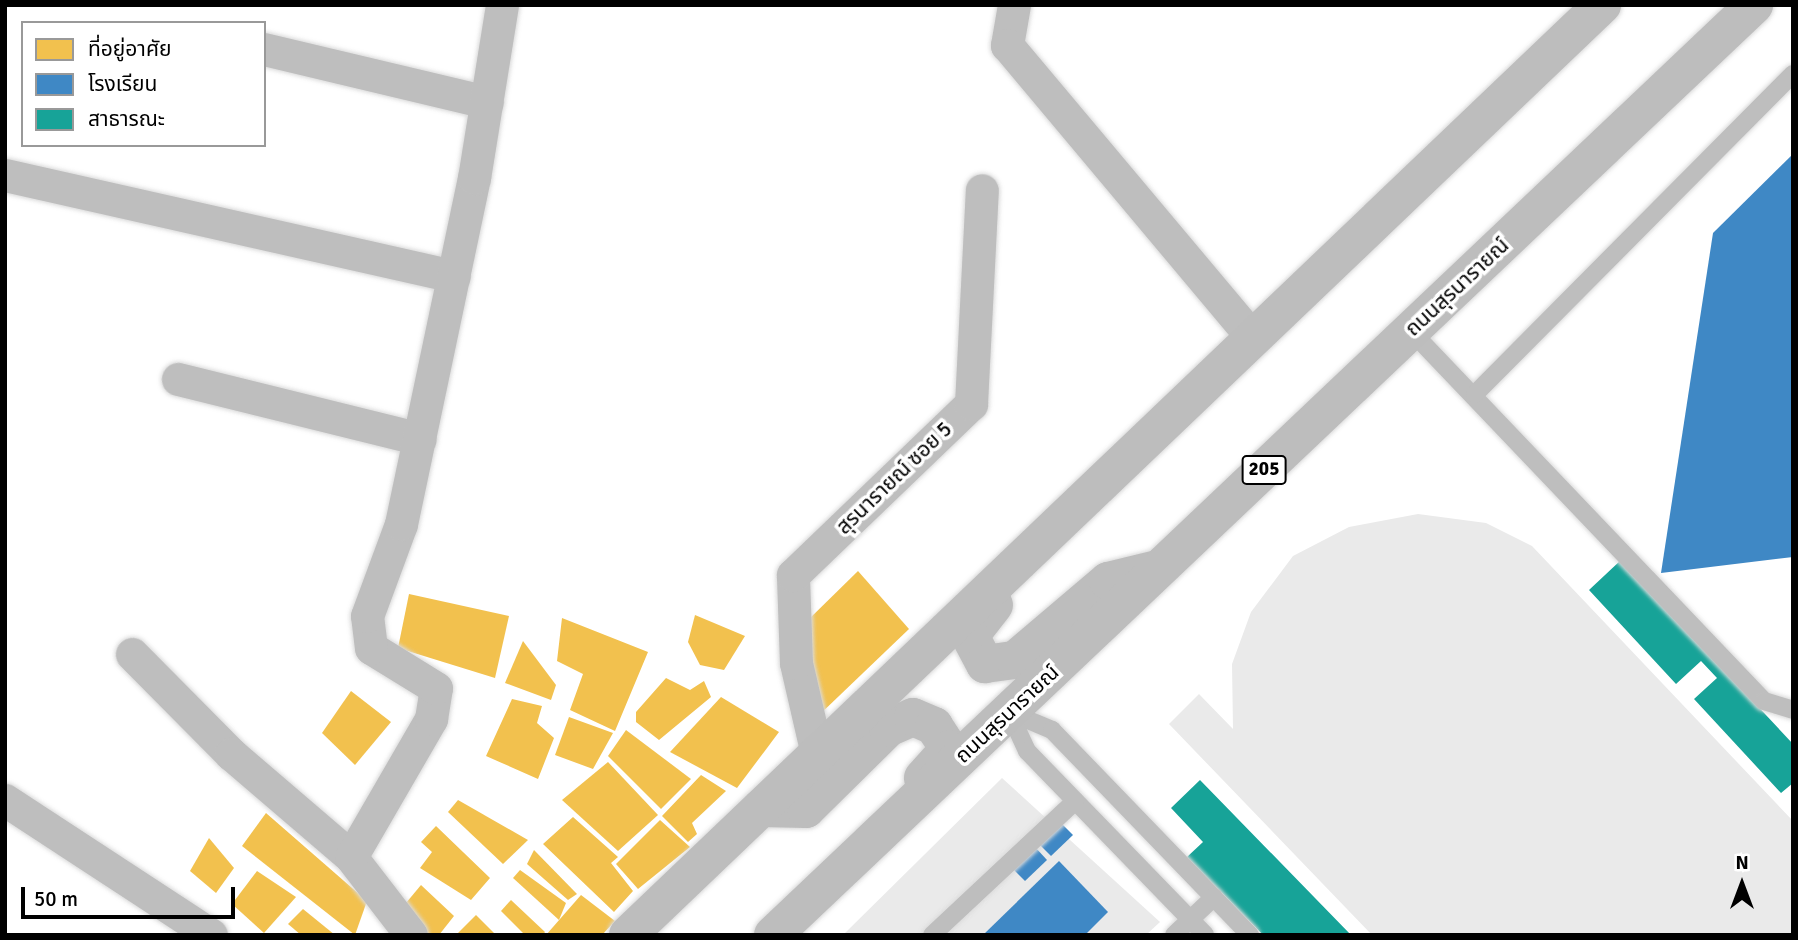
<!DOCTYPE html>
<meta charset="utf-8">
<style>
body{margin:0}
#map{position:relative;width:1798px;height:940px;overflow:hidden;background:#fff;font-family:Signika,"Noto Sans Thai",sans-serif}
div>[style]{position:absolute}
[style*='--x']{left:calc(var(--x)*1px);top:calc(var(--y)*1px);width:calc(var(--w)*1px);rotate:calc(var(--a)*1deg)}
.green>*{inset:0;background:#eaeaea}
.homes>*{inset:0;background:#f2c14e}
.schools>*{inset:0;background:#3f88c5}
.public>*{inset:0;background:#17a398}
.roads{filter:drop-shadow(0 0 2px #dbdbdb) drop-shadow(0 0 2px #dbdbdb)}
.service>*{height:18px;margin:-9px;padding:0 9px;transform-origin:9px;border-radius:9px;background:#bebebe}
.minor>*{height:33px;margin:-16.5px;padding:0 16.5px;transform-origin:16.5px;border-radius:16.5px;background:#bebebe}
.primary>*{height:38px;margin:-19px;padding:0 19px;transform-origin:19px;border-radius:19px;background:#bdbdbd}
span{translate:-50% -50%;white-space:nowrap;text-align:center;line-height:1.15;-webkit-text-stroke:7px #fff;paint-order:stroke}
.shield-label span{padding:2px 5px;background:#fff;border:2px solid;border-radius:5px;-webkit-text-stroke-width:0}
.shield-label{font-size:19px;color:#000;font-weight:700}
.street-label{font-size:21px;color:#000}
.frame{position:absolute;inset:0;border:7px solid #000;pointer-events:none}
.legend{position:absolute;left:21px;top:21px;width:245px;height:126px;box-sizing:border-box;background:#fff;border:2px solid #999;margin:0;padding:9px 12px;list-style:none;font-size:21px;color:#000}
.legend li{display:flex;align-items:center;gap:14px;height:35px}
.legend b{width:35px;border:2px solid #999}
.north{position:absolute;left:1707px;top:849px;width:70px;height:70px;-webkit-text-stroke:5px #fff;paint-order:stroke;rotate:0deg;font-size:19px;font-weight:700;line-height:28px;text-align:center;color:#000}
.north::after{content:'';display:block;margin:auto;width:24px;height:32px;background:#000;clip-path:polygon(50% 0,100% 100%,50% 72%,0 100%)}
.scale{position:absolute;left:21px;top:887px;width:214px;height:32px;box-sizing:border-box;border:4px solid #000;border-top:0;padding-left:9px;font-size:21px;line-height:24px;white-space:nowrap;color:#000;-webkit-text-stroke:5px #fff;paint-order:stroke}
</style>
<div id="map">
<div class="green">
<i style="clip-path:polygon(1418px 514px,1486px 523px,1532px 546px,1793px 821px,1793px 935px,1372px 935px,1169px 724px,1199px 694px,1233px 729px,1232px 664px,1251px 612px,1293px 556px,1349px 527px)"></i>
<i style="clip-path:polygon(1002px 778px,1160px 922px,1146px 935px,843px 935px)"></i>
</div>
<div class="homes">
<i style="clip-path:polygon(858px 571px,909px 629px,816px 718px,805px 623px)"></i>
<i style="clip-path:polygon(409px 594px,509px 616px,495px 678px,398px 648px)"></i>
<i style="clip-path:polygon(695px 615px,745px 636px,724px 670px,700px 665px,688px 642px)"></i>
<i style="clip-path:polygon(562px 618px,648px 652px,615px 731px,570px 710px,583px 674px,557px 661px)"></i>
<i style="clip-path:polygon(523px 641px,556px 685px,551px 700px,505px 683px)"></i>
<i style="clip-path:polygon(666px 678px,690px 690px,704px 681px,711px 697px,659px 740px,636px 722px,636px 712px)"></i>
<i style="clip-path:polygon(351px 691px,391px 722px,355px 765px,322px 733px)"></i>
<i style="clip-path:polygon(721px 697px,779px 732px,737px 788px,670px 752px)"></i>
<i style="clip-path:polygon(512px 699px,542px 706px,537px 723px,554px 738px,538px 779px,486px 756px)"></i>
<i style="clip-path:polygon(569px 717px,613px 733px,593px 769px,555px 755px)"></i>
<i style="clip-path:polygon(626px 730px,691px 779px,661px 809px,608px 756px)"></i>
<i style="clip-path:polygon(608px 762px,658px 815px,618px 851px,562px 800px)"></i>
<i style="clip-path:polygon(701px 775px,726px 791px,692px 823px,697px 834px,688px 842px,662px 816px)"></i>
<i style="clip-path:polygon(458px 800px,528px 840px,503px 864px,448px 812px)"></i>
<i style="clip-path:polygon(266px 813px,367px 901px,355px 935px,242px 846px)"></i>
<i style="clip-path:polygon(573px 817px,618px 857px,611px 863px,633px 891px,614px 912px,543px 844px)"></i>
<i style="clip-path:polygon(660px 820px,690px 847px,638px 889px,616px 864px)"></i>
<i style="clip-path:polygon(436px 826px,490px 878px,471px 900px,420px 868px,432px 852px,421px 842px)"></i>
<i style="clip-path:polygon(209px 838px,234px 868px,216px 893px,190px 871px)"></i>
<i style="clip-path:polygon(534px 850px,577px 894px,568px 900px,527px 864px)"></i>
<i style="clip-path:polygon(520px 870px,566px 903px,559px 920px,513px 878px)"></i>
<i style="clip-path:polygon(257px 871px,296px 897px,264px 933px,232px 904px)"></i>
<i style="clip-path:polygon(421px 885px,454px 916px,439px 935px,424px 935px,401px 909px)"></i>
<i style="clip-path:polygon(581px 895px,615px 921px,602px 935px,546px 935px)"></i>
<i style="clip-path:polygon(511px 900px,545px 932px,543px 935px,525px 935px,501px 911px)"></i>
<i style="clip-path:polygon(303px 909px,335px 935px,301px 935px,288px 924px)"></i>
<i style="clip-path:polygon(476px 915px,496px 935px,456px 935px)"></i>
</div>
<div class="schools">
<i style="clip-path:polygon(1793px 154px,1793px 557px,1661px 573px,1713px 233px)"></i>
<i style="clip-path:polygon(1061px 823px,1073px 835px,1051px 856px,1039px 844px)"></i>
<i style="clip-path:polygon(1035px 847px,1047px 860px,1025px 881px,1013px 869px)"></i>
<i style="clip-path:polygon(1059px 861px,1108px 912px,1085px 935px,983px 935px)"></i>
</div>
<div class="public">
<i style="clip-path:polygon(1621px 560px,1793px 744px,1793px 783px,1781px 793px,1694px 699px,1717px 678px,1701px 661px,1676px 684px,1589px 590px)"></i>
<i style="clip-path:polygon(1200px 780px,1351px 935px,1263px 935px,1187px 857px,1203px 842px,1171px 808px)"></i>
</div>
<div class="roads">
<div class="service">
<i style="--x:1411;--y:331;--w:511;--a:46.35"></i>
<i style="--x:1764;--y:701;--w:30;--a:17"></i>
<i style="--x:1475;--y:394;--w:451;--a:-45.2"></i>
<i style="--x:1009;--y:712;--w:47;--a:22.7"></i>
<i style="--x:1052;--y:730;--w:285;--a:46"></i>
<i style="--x:1009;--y:712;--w:43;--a:65.2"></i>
<i style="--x:1027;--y:751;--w:256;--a:45.9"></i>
<i style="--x:932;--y:935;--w:196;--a:-43.1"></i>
<i style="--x:1174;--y:935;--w:55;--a:-43.5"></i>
</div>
<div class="minor">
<i style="--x:1014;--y:5;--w:41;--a:99.9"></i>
<i style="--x:1007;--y:45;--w:384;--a:50"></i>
<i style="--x:264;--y:49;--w:229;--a:13.4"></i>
<i style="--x:5;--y:175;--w:460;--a:12.7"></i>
<i style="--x:178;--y:379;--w:249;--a:13.9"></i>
<i style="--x:132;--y:654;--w:141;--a:45.3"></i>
<i style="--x:231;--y:754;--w:158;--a:40.6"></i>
<i style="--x:351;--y:857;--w:98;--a:52.4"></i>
<i style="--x:817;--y:754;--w:93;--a:-103"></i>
<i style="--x:796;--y:663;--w:88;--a:-92"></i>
<i style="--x:793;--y:575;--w:247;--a:-43.9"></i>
<i style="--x:971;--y:404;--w:214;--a:-87.1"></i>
<i style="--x:5;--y:800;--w:246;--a:33.2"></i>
<i style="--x:351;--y:857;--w:160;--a:-59.9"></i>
<i style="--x:431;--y:719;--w:31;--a:-81"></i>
<i style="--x:436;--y:688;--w:76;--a:-148.4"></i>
<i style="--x:371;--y:648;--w:32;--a:-97"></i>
<i style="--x:367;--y:616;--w:98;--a:-69.7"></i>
<i style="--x:401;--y:524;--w:354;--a:-78.1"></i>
<i style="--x:474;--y:178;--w:175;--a:-80.8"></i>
</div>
<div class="primary">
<i style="--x:994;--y:605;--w:39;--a:128"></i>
<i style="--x:970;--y:636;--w:32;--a:62"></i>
<i style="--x:985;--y:664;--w:30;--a:-8"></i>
<i style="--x:1015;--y:660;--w:122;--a:-40.3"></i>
<i style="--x:1108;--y:581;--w:51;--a:-13.5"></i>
<i style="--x:761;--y:808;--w:45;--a:1.3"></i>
<i style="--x:806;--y:809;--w:115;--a:-44.6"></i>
<i style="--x:888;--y:728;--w:27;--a:-24"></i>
<i style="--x:913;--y:717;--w:23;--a:23"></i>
<i style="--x:934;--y:726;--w:27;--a:57"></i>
<i style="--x:949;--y:749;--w:39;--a:132"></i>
<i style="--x:628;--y:935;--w:1347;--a:-43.68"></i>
<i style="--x:773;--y:935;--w:1352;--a:-43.47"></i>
</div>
</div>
<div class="shield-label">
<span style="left:1264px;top:470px">205</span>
</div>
<div class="street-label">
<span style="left:1457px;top:287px;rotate:-43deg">ถนนสุรนารายณ์</span>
<span style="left:894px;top:478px;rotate:-44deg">สุรนารายณ์ ซอย 5</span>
<span style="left:1007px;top:714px;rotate:-43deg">ถนนสุรนารายณ์</span>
</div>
<div class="frame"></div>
<ul class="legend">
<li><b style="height:19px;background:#f2c14e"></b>ที่อยู่อาศัย</li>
<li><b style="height:19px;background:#3f88c5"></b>โรงเรียน</li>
<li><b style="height:19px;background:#17a398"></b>สาธารณะ</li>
</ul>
<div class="north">N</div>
<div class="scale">50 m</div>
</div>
